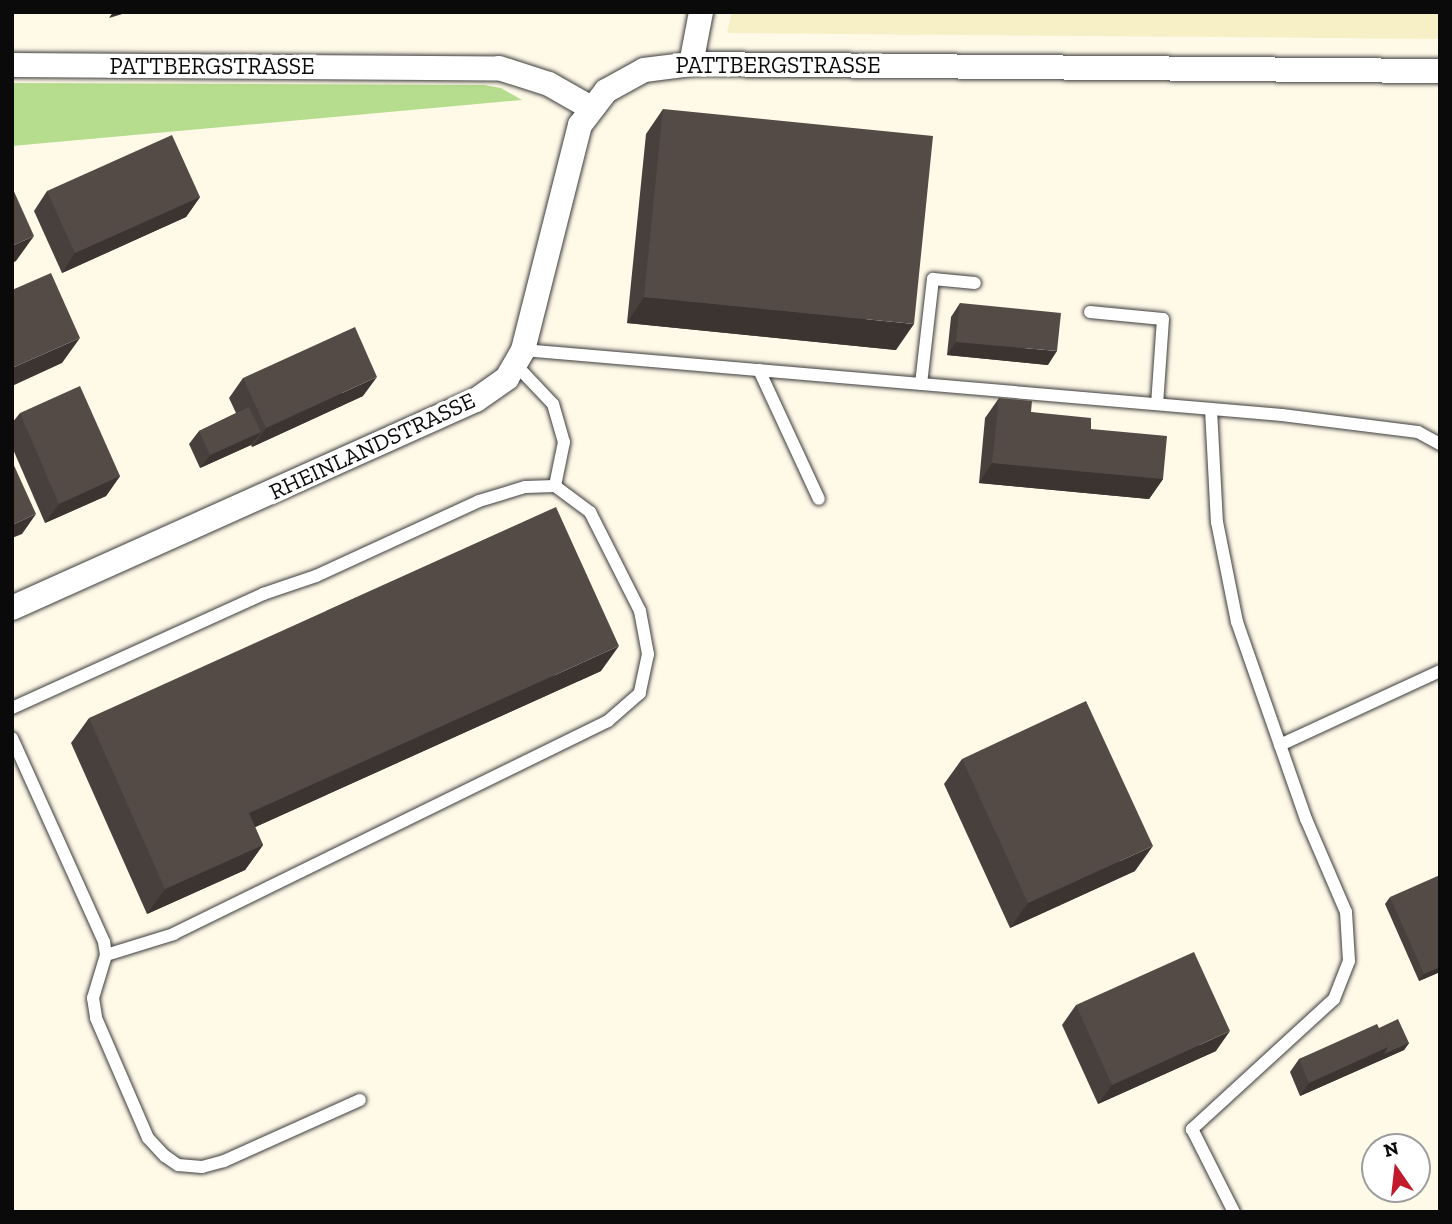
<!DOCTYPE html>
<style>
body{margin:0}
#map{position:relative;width:1452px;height:1224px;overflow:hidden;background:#fff9e8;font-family:"Zilla Slab",serif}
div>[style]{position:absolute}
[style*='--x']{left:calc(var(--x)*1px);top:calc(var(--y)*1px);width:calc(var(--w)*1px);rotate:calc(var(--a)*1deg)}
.farmland>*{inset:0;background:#f7f0c6}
.forest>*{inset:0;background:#b6dd8d}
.roads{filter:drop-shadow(0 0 2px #3d3d3d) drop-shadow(0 0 2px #3d3d3d)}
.lane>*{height:12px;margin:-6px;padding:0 6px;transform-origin:6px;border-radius:6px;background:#fff}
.street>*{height:24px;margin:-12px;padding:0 12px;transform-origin:12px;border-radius:12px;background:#fff}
.wall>*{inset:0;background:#48403c}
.shaded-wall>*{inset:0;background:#3b3431}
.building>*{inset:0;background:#544b46}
span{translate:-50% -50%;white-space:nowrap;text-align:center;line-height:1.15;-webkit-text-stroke:7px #fff;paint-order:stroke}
.street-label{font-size:23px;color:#0a0a0a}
.frame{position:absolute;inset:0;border:14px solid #0a0a0a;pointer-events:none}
.north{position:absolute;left:1361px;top:1133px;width:70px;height:70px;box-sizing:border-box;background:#fff;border:2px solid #9d9d9d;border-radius:50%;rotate:346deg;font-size:19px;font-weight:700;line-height:28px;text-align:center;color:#0a0a0a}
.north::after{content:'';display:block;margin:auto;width:24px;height:32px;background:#c31a2b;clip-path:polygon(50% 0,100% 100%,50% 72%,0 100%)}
</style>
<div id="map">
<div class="farmland">
<i style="clip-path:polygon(732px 12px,1440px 12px,1440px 39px,727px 33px)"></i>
</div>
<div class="forest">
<i style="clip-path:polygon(12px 83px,484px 85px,501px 88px,522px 100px,12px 146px)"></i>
</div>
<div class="roads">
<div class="lane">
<i style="--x:1090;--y:312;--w:73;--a:5.5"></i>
<i style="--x:1163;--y:319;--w:85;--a:94"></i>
<i style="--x:523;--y:350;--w:762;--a:4.89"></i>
<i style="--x:1282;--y:415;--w:137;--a:7.1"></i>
<i style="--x:1418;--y:432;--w:25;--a:29"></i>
<i style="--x:515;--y:364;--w:55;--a:46.5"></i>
<i style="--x:553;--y:404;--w:40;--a:74"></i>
<i style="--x:564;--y:442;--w:45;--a:101.6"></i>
<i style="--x:759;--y:370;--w:142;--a:65.1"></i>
<i style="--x:921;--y:384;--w:106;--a:-83.5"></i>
<i style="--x:933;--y:279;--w:42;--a:5.4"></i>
<i style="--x:1211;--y:409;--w:113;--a:87"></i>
<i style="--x:1217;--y:522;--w:102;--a:78.7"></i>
<i style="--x:1237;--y:622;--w:209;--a:70.7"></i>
<i style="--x:1306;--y:819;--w:101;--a:66.7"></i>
<i style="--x:1346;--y:912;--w:49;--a:86.5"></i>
<i style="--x:1349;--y:961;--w:41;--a:111.5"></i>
<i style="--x:1334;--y:999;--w:193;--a:137.5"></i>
<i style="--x:1192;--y:1129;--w:93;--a:63.2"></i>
<i style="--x:12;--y:708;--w:276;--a:-24.4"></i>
<i style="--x:263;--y:594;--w:56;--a:-18.8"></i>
<i style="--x:316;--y:576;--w:179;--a:-24.7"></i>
<i style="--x:479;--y:501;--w:48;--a:-16.9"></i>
<i style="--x:525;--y:487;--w:30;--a:-2"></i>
<i style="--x:555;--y:486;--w:44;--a:36.6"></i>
<i style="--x:590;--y:512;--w:111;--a:63.2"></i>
<i style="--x:640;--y:611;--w:44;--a:79.5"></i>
<i style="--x:648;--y:654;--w:40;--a:102"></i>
<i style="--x:640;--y:693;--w:43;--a:138.8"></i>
<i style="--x:608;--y:721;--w:483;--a:153.9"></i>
<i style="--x:174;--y:934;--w:71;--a:162.8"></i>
<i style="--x:12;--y:738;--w:224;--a:65.7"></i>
<i style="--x:104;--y:942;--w:13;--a:81"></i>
<i style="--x:106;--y:955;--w:45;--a:106.8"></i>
<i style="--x:93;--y:998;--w:20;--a:81"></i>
<i style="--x:96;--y:1018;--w:131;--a:66.6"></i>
<i style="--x:148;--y:1138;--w:25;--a:47"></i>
<i style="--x:165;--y:1156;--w:16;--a:35"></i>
<i style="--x:178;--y:1165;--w:24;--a:5"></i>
<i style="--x:202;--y:1167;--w:23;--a:-15"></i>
<i style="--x:224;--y:1161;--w:149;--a:-24.2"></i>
<i style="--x:1280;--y:745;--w:176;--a:-24.8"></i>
</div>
<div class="street">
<i style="--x:691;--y:64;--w:53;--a:-79.1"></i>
<i style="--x:12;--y:65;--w:487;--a:0.4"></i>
<i style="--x:499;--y:68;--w:52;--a:17.7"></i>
<i style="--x:549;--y:84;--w:48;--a:29.7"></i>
<i style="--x:12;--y:608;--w:508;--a:-24.15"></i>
<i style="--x:476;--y:400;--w:38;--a:-35"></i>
<i style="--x:507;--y:378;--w:32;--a:-60"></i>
<i style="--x:523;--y:350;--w:232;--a:-75.8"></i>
<i style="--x:580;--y:125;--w:43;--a:-52.6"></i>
<i style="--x:606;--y:91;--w:43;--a:-28.9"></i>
<i style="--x:644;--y:70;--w:47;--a:-7.3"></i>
<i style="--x:691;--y:64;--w:749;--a:0.54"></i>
</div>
</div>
<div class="wall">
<i style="clip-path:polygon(663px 109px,896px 350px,627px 323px,646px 134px)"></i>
<i style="clip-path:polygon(47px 191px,200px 197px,186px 217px,62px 273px,34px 211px)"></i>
<i style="clip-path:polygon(960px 303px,1048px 365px,947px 355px,951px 317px)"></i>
<i style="clip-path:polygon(243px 378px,363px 396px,252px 447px,251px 445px,200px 468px,189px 444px,199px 431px,236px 413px,229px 398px)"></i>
<i style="clip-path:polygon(999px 398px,1031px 412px,1091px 429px,1163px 479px,1149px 499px,979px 483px,985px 418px)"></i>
<i style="clip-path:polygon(20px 413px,120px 476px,106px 496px,45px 523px,12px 447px,12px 423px)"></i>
<i style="clip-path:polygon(601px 671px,255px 827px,263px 845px,245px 870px,147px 914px,71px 743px,89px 718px)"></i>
<i style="clip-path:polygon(962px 759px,1135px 871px,1010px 928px,944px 784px)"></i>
<i style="clip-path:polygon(1390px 897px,1440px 972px,1419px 981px,1385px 904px)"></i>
<i style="clip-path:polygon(1076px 1005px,1216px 1051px,1098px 1104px,1062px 1025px)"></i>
<i style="clip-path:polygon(1379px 1028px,1409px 1043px,1404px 1050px,1300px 1096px,1290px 1072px,1299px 1059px)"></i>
</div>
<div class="shaded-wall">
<i style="clip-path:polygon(113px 12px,129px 12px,109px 18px)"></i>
<i style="clip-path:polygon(200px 197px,186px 217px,62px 273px,75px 253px)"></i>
<i style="clip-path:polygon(34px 236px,16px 261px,12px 263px,12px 246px)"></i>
<i style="clip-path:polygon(644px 297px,914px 324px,896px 350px,627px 323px)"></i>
<i style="clip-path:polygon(80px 338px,62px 363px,12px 386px,12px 368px)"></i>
<i style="clip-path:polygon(956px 342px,1057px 351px,1048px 365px,947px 355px)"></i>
<i style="clip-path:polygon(377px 377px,363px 396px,252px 447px,266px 428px)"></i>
<i style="clip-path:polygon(261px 432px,251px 445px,200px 468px,210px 455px)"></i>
<i style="clip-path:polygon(992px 463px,1163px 479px,1149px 499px,979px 483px)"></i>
<i style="clip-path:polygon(120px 476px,106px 496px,45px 523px,59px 504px)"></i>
<i style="clip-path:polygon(36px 514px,22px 534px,12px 538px,12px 525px)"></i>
<i style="clip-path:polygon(619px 646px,601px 671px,231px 838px,249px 813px)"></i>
<i style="clip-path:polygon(263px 845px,245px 870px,147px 914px,165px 889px)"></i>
<i style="clip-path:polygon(1153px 846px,1135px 871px,1010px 928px,1028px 903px)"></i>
<i style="clip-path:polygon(1440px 967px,1440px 972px,1419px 981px,1424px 974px)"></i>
<i style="clip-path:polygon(1230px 1031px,1216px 1051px,1098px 1104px,1112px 1085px)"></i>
<i style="clip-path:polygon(1409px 1043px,1404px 1050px,1300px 1096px,1309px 1083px,1388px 1047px)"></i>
</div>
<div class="building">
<i style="clip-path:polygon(663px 109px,933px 136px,914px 324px,644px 297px)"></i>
<i style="clip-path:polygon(172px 135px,200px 197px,75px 253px,47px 191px)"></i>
<i style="clip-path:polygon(12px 187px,34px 236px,12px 246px)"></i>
<i style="clip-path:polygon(51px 273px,80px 338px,12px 368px,12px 290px)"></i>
<i style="clip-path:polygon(960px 303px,1061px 313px,1057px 351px,956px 342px)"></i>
<i style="clip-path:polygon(355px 327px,377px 377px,266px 428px,243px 378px)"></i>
<i style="clip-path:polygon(80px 386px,120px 476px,59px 504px,20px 413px)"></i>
<i style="clip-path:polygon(999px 398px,1032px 401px,1031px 412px,1091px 418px,1091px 429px,1167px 436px,1163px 479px,992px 463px)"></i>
<i style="clip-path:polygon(249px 407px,261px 432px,210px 455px,199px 431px)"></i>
<i style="clip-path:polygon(12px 461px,36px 514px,12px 525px)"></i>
<i style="clip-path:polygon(556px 507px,619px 646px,249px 813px,263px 845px,165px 889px,89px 718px)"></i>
<i style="clip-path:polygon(1086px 701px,1153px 846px,1028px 903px,962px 759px)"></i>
<i style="clip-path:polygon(1440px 875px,1440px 967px,1424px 974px,1390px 897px)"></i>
<i style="clip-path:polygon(1194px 952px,1230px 1031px,1112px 1085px,1076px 1005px)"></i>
<i style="clip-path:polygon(1398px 1019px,1409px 1043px,1384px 1054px,1388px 1047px,1379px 1028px)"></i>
<i style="clip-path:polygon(1377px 1024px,1388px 1047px,1309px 1083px,1299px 1059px)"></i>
</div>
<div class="street-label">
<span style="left:778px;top:65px">PATTBERGSTRASSE</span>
<span style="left:212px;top:66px">PATTBERGSTRASSE</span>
<span style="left:372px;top:446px;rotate:-25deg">RHEINLANDSTRASSE</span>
</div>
<div class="frame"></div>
<div class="north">N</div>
</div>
